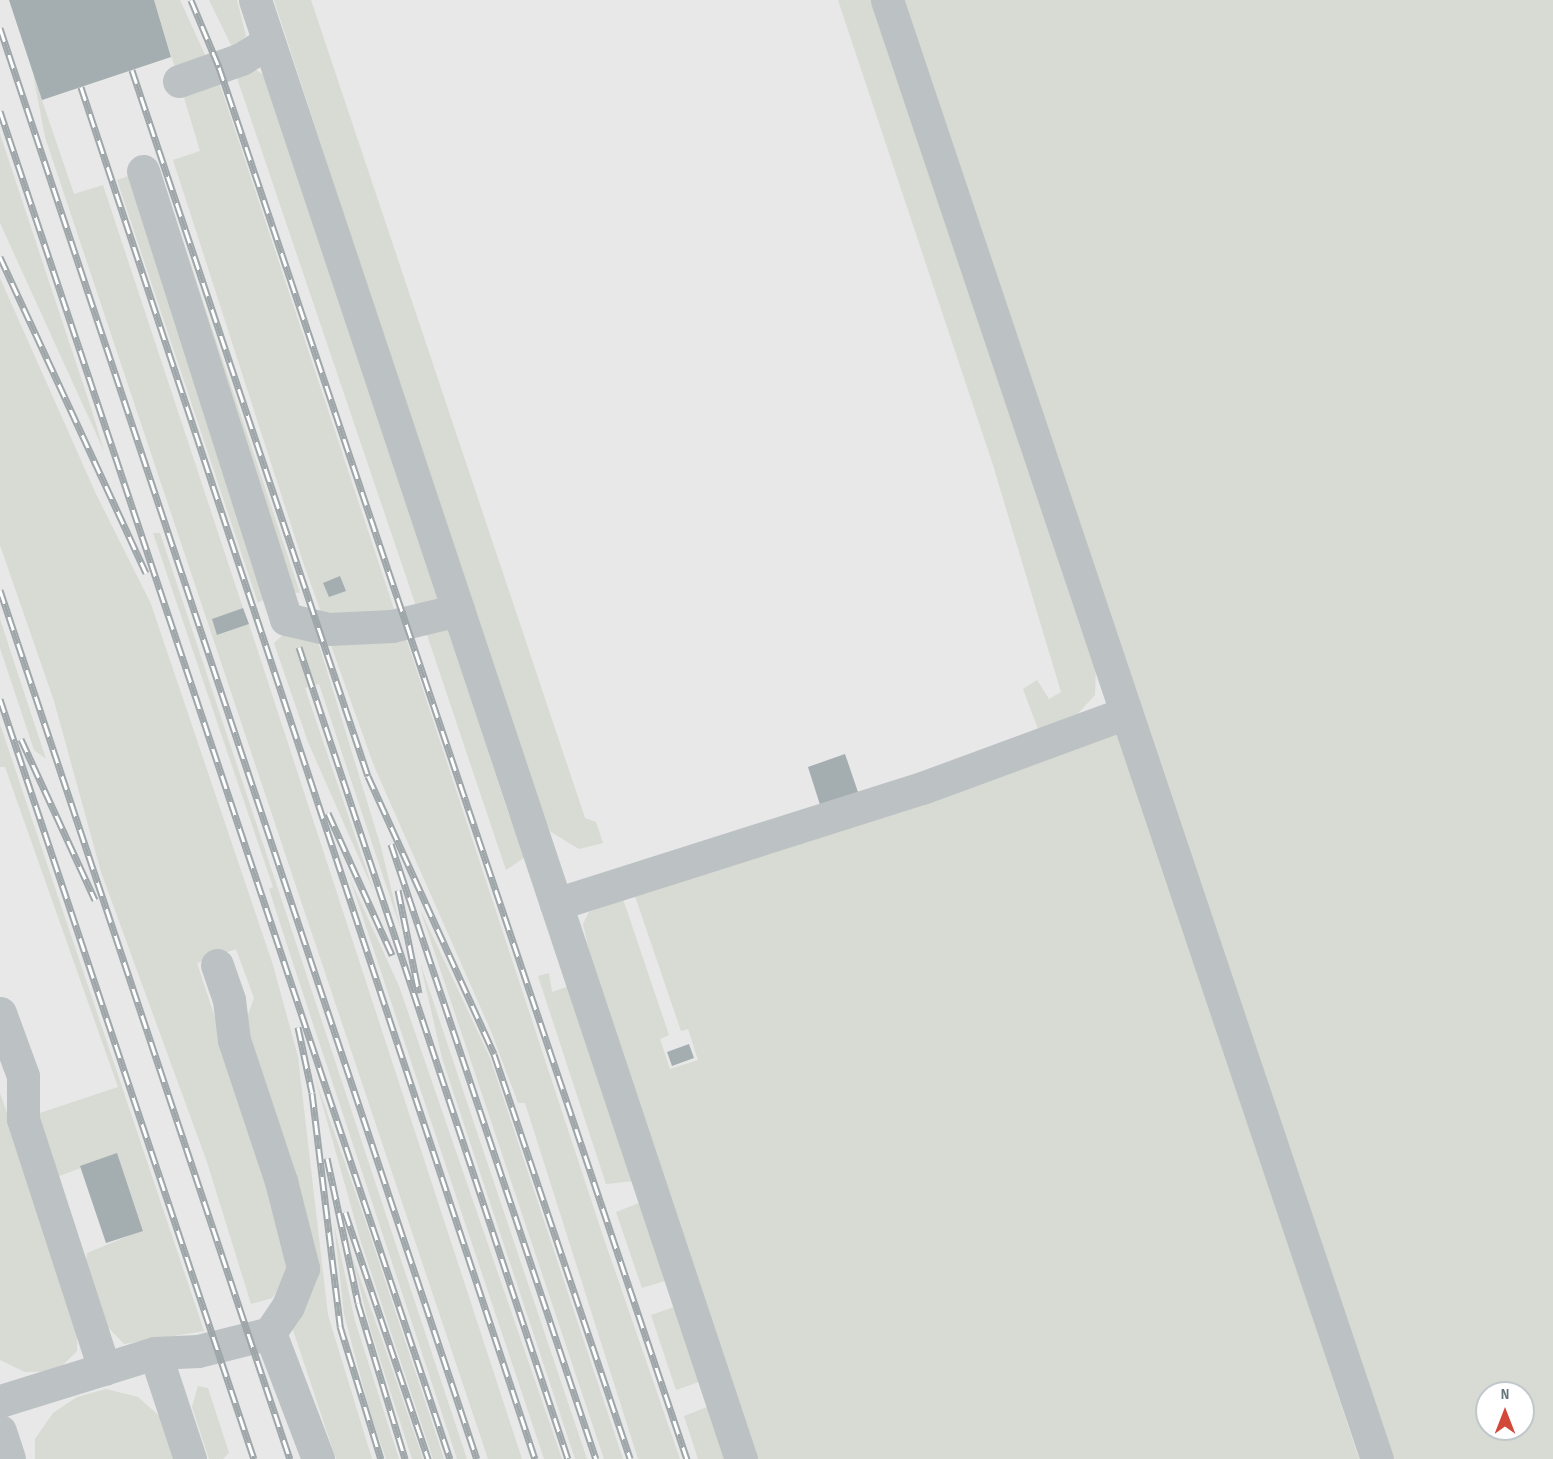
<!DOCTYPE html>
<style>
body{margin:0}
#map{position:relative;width:1553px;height:1459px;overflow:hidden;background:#f7f6f4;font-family:"Sofia Sans Condensed",sans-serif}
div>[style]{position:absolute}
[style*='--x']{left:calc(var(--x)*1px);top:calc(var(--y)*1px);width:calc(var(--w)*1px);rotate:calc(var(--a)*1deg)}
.built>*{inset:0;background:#e7e8e7}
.green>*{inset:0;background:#d7dbd3}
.building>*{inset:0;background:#a4adb0}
.minor>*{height:33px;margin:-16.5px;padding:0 16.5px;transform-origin:16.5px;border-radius:16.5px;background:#bcc1c3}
.rail>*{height:7px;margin-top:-3.5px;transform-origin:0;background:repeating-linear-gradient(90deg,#fff 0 14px,#9ea6a9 0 28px);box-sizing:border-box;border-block:2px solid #9ea6a9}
span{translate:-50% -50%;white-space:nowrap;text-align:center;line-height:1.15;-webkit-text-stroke:6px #fff;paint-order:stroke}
.north{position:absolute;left:1475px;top:1381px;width:60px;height:60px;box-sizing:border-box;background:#fff;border:2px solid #c1c8cb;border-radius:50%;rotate:0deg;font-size:16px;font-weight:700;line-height:24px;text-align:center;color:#65757c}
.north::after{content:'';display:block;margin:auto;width:21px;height:27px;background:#d24939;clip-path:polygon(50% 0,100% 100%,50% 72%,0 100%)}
</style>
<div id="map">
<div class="built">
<i style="clip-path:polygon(0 0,956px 0,1443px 1459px,0 1459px)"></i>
</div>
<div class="green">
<i style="clip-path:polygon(154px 0,180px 0,206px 57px,175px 68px)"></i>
<i style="clip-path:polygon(209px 0,237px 0,246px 36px,233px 49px)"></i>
<i style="clip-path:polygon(274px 0,311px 0,585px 818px,596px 822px,603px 843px,579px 849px,551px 832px,539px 815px)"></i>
<i style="clip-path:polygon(838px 0,873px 0,1080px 626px,1096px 664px,1095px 695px,1071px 721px,1038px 729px,1023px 689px,1037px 680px,1049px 699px,1061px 692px,993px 465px)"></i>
<i style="clip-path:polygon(evenodd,899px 0,1553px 0,1553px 1459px,1387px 1459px,899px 0,1487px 1393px,1523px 1393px,1523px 1429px,1487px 1429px,1487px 1393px)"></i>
<i style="clip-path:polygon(252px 67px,265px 76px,439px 600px,416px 606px,236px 75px)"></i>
<i style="clip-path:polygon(33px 74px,74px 194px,103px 185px,243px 608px,212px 619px,218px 635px,249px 624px,522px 1459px,488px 1459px,45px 137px)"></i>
<i style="clip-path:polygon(219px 82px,323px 395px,397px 618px,322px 615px,304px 565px,173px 160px,200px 151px,183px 94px)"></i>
<i style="clip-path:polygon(0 134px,92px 411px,104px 451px,0 223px)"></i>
<i style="clip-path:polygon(158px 166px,300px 593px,287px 592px)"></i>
<i style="clip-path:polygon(134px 174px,275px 593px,258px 603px,117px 180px)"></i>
<i style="clip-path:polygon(0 278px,96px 494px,151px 604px,273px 965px,298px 1057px,328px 1315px,372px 1459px,336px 1459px,290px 1321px,299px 1306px,242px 1032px,254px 998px,236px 949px,197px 963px,270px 1184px,288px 1277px,272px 1298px,251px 1304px,207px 1162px,101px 872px,54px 701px,0 545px)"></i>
<i style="clip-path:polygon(153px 533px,160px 533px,467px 1459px,457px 1459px,288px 948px,269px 889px,273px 887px)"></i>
<i style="clip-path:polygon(0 619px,17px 671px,46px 759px,34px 750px,0 648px)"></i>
<i style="clip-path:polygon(446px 623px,509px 815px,528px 855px,506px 870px,425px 629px)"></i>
<i style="clip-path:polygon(315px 632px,381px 847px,401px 930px,319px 684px,305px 688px,374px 892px,308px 742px,274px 643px,284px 634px)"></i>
<i style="clip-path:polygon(404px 632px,603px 1236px,680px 1459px,638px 1459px,525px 1103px,518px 1103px,491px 1031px,374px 766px,328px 637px)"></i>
<i style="clip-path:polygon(0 724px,204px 1331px,124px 1344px,102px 1321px,85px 1275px,87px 1253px,143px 1230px,117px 1154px,57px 1177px,37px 1114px,118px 1087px,5px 767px,0 767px)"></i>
<i style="clip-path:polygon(1119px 731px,1359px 1459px,756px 1459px,593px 967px,583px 924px,589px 912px,623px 899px,669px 1035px,660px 1039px,670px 1069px,698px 1060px,688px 1029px,681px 1031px,635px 896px)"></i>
<i style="clip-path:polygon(350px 879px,399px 986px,562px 1459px,544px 1459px)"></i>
<i style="clip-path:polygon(420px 909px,490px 1058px,623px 1459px,604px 1459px)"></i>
<i style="clip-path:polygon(420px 962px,477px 1132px,587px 1459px,575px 1459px,442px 1058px)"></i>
<i style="clip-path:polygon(549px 973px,552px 992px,572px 985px,634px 1181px,606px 1184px,538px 976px)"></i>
<i style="clip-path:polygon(315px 1078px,366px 1223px,444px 1459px,433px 1459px,361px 1242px)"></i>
<i style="clip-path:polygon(0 1093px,77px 1312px,77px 1351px,57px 1371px,25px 1372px,0 1360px)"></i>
<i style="clip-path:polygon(639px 1203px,668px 1280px,642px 1288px,616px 1212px)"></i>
<i style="clip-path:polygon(334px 1224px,355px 1321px,399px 1459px,386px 1459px,371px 1416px,344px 1314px)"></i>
<i style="clip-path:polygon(351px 1253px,387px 1354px,423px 1459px,412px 1459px,370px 1328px)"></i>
<i style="clip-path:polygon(677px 1306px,702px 1381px,676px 1390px,651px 1315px)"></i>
<i style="clip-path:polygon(198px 1386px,208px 1388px,229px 1453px,223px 1459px,209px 1459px,192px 1407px)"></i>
<i style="clip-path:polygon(106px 1389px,138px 1397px,166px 1422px,181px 1459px,35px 1459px,35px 1439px,53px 1413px,77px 1397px)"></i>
<i style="clip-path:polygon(707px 1407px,727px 1459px,698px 1459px,684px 1416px)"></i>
</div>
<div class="building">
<i style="clip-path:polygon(9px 0,154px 0,171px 57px,42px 100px)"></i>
<i style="clip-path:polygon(340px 576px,346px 591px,329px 597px,323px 583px)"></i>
<i style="clip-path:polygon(243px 608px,249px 624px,217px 635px,212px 619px)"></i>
<i style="clip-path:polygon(845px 754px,860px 798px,822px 811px,808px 767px)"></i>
<i style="clip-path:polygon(689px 1044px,694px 1058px,672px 1066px,667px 1052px)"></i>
<i style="clip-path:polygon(117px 1153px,143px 1231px,106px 1243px,80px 1166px)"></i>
</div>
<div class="minor">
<i style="--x:255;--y:0;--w:1538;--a:71.58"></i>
<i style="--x:887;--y:0;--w:1539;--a:71.44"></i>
<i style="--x:179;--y:81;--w:66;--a:-19.5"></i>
<i style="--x:241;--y:59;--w:32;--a:-32"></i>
<i style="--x:143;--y:171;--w:470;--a:72.3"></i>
<i style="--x:286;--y:619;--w:44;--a:13.1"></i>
<i style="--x:329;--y:629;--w:63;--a:-2.7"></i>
<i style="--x:392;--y:626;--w:68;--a:-13.6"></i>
<i style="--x:556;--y:904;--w:384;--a:-17.6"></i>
<i style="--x:922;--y:788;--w:217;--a:-20.2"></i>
<i style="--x:217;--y:965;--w:37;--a:71"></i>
<i style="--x:229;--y:1000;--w:40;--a:82.9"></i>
<i style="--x:234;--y:1040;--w:149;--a:71.6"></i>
<i style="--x:281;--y:1181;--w:90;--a:75.8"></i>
<i style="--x:303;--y:1268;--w:41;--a:111.5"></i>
<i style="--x:288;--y:1306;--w:32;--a:124"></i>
<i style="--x:0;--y:1013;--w:67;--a:69.9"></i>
<i style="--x:23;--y:1076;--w:43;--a:90"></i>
<i style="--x:23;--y:1119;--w:263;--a:72"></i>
<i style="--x:155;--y:1353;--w:112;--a:71.7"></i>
<i style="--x:0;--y:1401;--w:162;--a:-17.2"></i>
<i style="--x:155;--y:1353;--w:43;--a:-2.7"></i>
<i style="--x:198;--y:1351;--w:74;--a:-14"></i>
<i style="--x:270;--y:1333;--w:135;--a:69.1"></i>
<i style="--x:0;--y:1431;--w:29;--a:72"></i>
</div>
<div class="rail">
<i style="--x:191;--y:0;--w:73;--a:67.3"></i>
<i style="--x:219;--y:67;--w:1469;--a:71.42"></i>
<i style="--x:0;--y:28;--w:1508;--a:71.57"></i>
<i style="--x:132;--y:70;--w:744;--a:71.52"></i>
<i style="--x:368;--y:776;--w:305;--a:65.6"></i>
<i style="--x:494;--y:1054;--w:427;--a:71.4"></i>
<i style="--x:81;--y:87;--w:1445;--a:71.69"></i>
<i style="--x:0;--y:111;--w:1421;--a:71.54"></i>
<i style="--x:0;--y:257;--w:348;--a:65.2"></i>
<i style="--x:0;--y:590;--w:916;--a:71.55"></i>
<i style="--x:299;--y:647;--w:855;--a:71.67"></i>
<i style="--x:0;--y:699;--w:801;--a:71.52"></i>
<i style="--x:21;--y:739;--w:177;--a:65.3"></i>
<i style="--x:328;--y:813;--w:156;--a:65.7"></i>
<i style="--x:391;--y:844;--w:648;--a:71.57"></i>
<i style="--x:398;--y:890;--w:105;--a:78.5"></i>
<i style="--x:298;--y:1027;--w:67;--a:78"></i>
<i style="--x:312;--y:1093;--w:235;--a:83.1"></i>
<i style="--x:340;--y:1326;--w:139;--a:72.9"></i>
<i style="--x:327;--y:1158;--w:148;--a:77.9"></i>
<i style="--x:358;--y:1303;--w:163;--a:73.2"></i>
<i style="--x:345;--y:1212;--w:261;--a:71.4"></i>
</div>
<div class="north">N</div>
</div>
